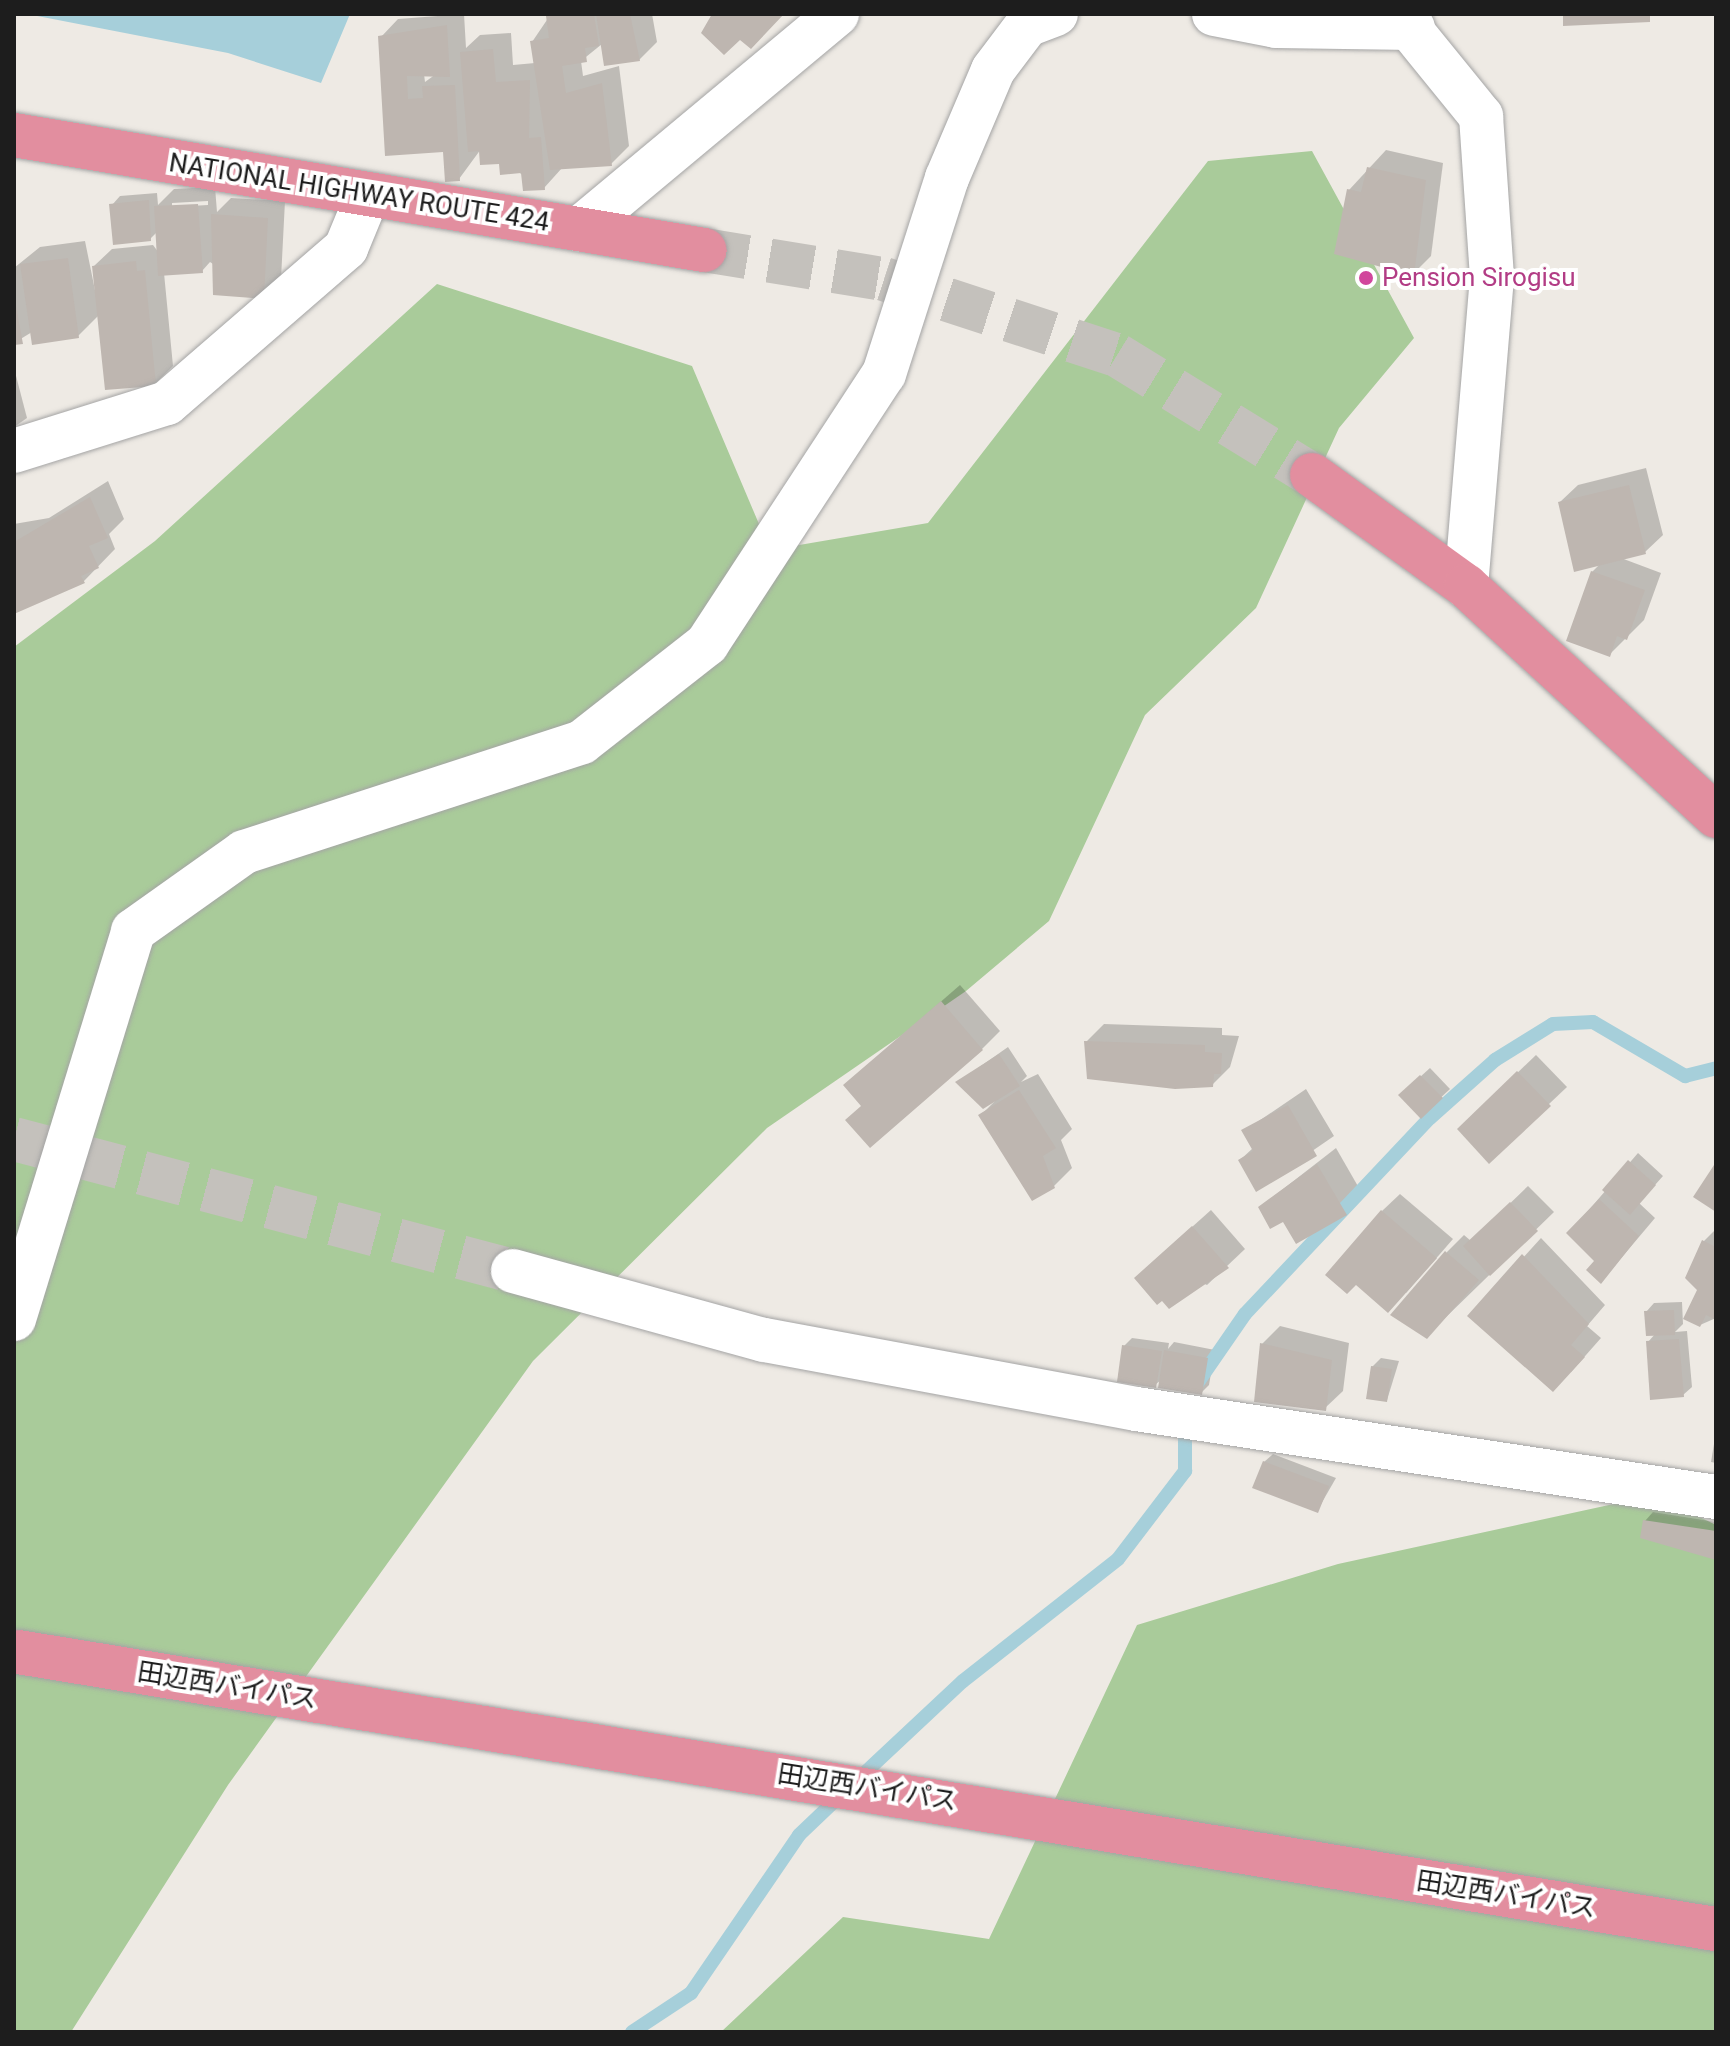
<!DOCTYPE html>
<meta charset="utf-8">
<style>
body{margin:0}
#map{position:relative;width:1730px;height:2046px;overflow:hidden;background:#eeeae4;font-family:Roboto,"Noto Sans JP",sans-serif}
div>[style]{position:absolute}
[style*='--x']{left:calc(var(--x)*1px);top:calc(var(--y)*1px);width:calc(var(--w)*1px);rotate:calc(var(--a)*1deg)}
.forest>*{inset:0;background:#a9cb9a}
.water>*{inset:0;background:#a6cfda}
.shadow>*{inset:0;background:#0003}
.stream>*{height:14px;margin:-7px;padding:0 7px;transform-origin:7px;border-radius:7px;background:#a6cfda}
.building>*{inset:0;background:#beb6b0}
.minor-tunnel>*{height:44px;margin-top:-22px;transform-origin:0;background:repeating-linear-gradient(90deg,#c4c1bc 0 44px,transparent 0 66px)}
.highway-tunnel>*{height:44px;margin-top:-22px;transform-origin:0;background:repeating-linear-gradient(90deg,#c4c1bc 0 44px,transparent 0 66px)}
.roads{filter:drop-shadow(0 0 2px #a4a4a4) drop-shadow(0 0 2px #a4a4a4)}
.minor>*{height:44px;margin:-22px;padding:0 22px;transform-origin:22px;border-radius:22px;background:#fff}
.highway>*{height:44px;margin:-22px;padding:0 22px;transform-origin:22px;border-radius:22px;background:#e28e9f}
.dots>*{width:22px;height:22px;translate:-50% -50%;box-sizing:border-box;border:4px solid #fff;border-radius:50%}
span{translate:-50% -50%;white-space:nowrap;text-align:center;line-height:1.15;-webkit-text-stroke:8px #fff;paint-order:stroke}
.street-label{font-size:26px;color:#1d1d1d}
.hotel-label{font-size:26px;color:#b23c85}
.left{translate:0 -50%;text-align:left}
.frame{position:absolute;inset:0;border:16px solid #1d1d1d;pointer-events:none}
</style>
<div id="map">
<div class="forest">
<i style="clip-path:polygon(1312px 151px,1414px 338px,1339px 428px,1256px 608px,1145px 715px,1049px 921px,966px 991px,767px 1128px,533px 1361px,228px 1785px,71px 2032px,14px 2032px,14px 647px,155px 541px,437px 284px,692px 366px,770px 550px,928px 523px,1208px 161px)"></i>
<i style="clip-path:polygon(1655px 1495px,1716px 1525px,1716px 2032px,721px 2032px,843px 1917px,989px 1939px,1137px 1625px,1338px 1564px)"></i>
</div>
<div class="water">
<i style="clip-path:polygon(27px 14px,350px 14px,321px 83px,228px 53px)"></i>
</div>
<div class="shadow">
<i style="clip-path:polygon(evenodd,464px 14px,466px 48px,480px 35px,511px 33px,513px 65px,535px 63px,532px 42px,551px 14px,652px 14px,657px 42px,639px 60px,602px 44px,581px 61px,583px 76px,619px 66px,629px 146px,611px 164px,562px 168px,544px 188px,481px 149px,459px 179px,445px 150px,387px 154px,381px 37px,398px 19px,464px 14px,424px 74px,436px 74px,425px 82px,424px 74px)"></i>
<i style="clip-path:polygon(1386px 150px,1443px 163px,1431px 256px,1413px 274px,1349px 190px)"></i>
<i style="clip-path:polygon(evenodd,215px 187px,217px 212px,231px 198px,285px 201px,281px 279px,263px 296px,210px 262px,202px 271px,164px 273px,173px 366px,155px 384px,99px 315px,78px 336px,32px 332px,14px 343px,14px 268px,40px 247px,85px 241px,99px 310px,94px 266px,112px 249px,153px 245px,159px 253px,157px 232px,150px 239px,112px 205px,120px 196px,157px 193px,158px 205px,174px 189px,215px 187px,208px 201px,208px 205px,172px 207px,172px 203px,208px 201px)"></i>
<i style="clip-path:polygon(14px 368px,27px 418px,14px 427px)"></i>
<i style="clip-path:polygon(108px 441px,63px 459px,59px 446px)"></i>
<i style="clip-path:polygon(1646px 468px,1663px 535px,1645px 552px,1621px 558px,1661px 573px,1644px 620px,1609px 655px,1592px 572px,1601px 563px,1560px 502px,1578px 485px)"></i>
<i style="clip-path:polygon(108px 481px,124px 519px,109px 534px,115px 549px,84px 581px,14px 612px,14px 524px,49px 518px)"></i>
<i style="clip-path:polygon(960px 985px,1000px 1031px,982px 1049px,862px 1105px,845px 1085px)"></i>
<i style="clip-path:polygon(1104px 1024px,1222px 1028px,1222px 1035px,1239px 1036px,1230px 1067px,1212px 1085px,1086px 1042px)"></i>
<i style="clip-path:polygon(1008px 1047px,1027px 1076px,1021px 1082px,1038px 1074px,1072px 1129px,1061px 1140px,1072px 1168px,1054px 1186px,980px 1116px,996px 1100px,958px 1082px)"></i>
<i style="clip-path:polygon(1536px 1055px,1567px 1087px,1549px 1104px,1459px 1129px)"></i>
<i style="clip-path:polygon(1430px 1068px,1450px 1089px,1421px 1116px,1409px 1087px)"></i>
<i style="clip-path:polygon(1306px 1089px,1334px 1136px,1257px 1189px,1240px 1160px,1253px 1148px,1244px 1131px)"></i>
<i style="clip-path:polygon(1336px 1148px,1363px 1195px,1345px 1213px,1284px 1219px,1260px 1207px)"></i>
<i style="clip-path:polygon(1638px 1153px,1663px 1176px,1639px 1203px,1655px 1218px,1601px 1282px,1597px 1260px,1569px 1233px)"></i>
<i style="clip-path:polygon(1528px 1186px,1554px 1212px,1444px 1319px,1447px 1252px,1464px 1235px,1471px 1241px)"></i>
<i style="clip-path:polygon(1400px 1194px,1453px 1239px,1406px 1293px,1382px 1211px)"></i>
<i style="clip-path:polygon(1211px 1210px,1245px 1249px,1207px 1285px,1154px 1261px)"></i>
<i style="clip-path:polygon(1716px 1229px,1716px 1318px,1700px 1325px,1703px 1242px)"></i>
<i style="clip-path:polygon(1541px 1238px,1605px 1305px,1587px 1326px,1601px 1338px,1571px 1372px,1470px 1316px)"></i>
<i style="clip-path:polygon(1682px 1302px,1683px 1324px,1675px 1332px,1687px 1331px,1692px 1387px,1683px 1395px,1648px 1342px,1656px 1333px,1646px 1312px,1654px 1303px)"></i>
<i style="clip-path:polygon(1280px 1326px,1349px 1343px,1343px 1391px,1325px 1408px,1262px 1344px)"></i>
<i style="clip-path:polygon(1132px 1338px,1169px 1343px,1168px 1349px,1174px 1342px,1215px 1350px,1209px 1385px,1201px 1393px,1162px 1379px,1155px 1385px,1124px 1346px)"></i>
<i style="clip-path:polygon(1381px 1358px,1399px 1361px,1387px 1400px,1372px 1367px)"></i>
<i style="clip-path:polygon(1716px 1432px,1716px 1463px,1711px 1462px)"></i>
<i style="clip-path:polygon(1273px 1454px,1336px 1478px,1317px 1511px,1264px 1462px)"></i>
<i style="clip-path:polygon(1653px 1512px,1716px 1522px,1716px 1557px,1645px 1521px)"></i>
</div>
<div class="stream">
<i style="--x:1196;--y:1385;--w:86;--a:-55.4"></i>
<i style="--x:1245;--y:1314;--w:270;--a:-46.7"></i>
<i style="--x:1430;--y:1118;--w:87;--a:-41.7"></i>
<i style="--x:1495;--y:1060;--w:68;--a:-31.8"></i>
<i style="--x:1553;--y:1024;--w:40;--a:-2.9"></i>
<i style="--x:1593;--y:1022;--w:107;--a:30.4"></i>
<i style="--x:1685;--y:1076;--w:32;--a:-14"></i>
<i style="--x:856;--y:1781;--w:146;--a:-43.1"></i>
<i style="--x:963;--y:1681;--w:197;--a:-38.2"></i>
<i style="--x:1118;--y:1559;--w:111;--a:-52.7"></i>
<i style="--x:1185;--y:1471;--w:49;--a:-90"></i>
<i style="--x:632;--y:2032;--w:71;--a:-33.5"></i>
<i style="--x:691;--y:1993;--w:191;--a:-55.6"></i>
<i style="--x:799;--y:1835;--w:58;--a:-43.6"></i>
</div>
<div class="building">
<i style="clip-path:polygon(594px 14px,599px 46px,585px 48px,587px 62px,562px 66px,566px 93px,602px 83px,612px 166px,550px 170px,530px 41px,549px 38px,546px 16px)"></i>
<i style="clip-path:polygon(596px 14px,630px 14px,640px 61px,604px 66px)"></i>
<i style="clip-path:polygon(712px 14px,784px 14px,751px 49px,740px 40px,724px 55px,701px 33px)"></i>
<i style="clip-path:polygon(1563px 14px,1650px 14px,1650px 22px,1563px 26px)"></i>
<i style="clip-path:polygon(447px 25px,450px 77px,407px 76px,408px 99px,423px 98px,422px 86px,455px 85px,460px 181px,445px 182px,443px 152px,385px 156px,378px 36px)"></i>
<i style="clip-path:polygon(493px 49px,496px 82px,530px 80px,529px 138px,541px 137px,545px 190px,523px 191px,521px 173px,500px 175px,499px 164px,480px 165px,479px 151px,468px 152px,460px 52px)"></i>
<i style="clip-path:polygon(1367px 167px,1426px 180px,1414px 276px,1334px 254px,1347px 189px,1361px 192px)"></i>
<i style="clip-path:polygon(149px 200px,151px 241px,113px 245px,109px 204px)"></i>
<i style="clip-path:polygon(198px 204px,203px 273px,158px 276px,154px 206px)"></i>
<i style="clip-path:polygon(211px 214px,268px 218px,264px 299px,213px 295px)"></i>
<i style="clip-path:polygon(68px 258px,79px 338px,32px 345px,20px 264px)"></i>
<i style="clip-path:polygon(136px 261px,137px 271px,145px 270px,156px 386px,105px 390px,92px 266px)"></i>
<i style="clip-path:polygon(14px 295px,23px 344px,14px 345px)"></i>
<i style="clip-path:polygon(1629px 485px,1646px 554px,1574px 572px,1558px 502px)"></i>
<i style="clip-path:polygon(90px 497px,108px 538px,89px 546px,99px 568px,81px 576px,85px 583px,14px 614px,14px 542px)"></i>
<i style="clip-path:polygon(1591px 571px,1645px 590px,1627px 640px,1617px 636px,1610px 657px,1566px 641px)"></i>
<i style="clip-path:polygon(941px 1001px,983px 1050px,870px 1148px,845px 1120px,861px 1106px,843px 1085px)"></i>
<i style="clip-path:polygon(1084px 1041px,1205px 1045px,1205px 1052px,1222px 1053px,1221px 1074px,1214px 1074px,1213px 1087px,1175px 1089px,1087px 1079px)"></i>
<i style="clip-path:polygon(999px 1054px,1020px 1086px,983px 1109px,955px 1082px)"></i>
<i style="clip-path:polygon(1517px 1071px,1551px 1106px,1489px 1164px,1457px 1129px)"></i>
<i style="clip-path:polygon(1420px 1075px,1443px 1098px,1421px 1119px,1398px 1095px)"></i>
<i style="clip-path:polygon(1019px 1090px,1056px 1148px,1043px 1156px,1055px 1188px,1032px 1201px,978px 1115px)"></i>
<i style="clip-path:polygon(1288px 1105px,1317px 1156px,1256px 1192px,1238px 1160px,1253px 1151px,1241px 1130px)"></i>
<i style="clip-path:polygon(1628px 1160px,1656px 1185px,1630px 1215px,1602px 1190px)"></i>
<i style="clip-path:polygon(1716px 1162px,1716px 1212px,1693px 1197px)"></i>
<i style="clip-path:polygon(1317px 1164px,1347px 1215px,1296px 1244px,1283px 1222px,1270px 1229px,1258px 1207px)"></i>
<i style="clip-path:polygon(1599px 1199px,1639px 1236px,1601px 1284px,1586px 1270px,1594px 1261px,1566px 1233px)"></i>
<i style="clip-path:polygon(1510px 1202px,1538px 1231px,1490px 1276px,1463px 1246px)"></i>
<i style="clip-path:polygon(1381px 1210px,1437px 1258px,1388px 1313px,1356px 1285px,1347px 1294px,1325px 1275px)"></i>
<i style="clip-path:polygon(1192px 1226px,1229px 1268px,1169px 1309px,1162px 1301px,1157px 1305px,1134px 1278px)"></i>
<i style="clip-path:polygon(1702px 1240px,1716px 1247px,1716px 1320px,1706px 1315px,1700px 1327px,1683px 1319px,1697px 1290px,1685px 1278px)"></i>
<i style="clip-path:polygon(1445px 1251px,1479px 1280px,1427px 1339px,1390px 1315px)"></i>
<i style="clip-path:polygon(1522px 1254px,1589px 1324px,1571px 1345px,1585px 1357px,1553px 1392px,1467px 1316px)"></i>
<i style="clip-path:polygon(1674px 1310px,1675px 1335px,1646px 1336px,1644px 1311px)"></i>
<i style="clip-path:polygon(1679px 1339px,1684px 1397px,1650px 1400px,1646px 1341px)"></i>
<i style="clip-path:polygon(1260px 1343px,1332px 1360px,1326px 1411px,1254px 1402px)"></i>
<i style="clip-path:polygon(1122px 1345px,1162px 1351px,1156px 1388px,1117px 1382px)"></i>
<i style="clip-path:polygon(1164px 1350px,1208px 1358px,1202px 1395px,1158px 1388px)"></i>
<i style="clip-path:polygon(1371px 1366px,1392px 1369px,1387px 1402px,1366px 1399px)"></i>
<i style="clip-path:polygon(1263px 1461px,1329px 1486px,1318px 1513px,1252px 1488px)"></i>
<i style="clip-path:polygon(1643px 1520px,1716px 1531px,1716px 1560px,1640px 1538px)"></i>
</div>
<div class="minor-tunnel">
<i style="--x:14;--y:1139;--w:516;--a:14.82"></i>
</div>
<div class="highway-tunnel">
<i style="--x:704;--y:250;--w:182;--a:9.2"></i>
<i style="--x:884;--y:279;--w:245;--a:18.1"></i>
<i style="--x:1117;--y:355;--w:229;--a:31.6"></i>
</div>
<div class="roads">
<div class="minor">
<i style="--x:1214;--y:14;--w:63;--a:11"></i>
<i style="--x:1276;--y:26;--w:137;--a:0.8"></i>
<i style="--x:1398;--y:14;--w:132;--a:50.9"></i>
<i style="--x:1481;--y:116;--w:161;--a:86.1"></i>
<i style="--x:1492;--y:277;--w:310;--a:94.8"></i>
<i style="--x:579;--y:229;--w:336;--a:-39.8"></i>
<i style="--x:14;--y:451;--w:160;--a:-17.4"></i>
<i style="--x:167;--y:403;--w:237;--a:-40.9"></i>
<i style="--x:346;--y:248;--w:55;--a:-67.6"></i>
<i style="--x:513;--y:1271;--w:260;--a:15.4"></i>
<i style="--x:764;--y:1340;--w:378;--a:10.5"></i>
<i style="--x:1136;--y:1409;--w:587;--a:8.63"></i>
<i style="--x:14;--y:1319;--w:406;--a:-72.9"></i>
<i style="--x:133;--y:931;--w:136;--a:-35.4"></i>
<i style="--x:244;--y:852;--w:355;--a:-18"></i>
<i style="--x:582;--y:742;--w:159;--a:-38.1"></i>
<i style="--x:707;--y:644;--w:323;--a:-56.8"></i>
<i style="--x:884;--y:374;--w:206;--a:-72.2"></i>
<i style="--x:947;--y:178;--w:117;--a:-66.9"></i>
<i style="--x:993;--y:70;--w:56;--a:-52.9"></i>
<i style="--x:1027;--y:25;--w:31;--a:-21"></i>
</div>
<div class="highway">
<i style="--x:14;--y:135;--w:700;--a:9.46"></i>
<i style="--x:1312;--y:475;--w:190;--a:35.8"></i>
<i style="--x:1466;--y:586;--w:340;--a:42.6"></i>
<i style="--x:18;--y:1652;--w:1720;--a:9.27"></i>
</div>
</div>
<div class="dots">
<i style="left:1366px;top:278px;background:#d1479c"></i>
</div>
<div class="street-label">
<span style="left:359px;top:193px;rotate:9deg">NATIONAL HIGHWAY ROUTE 424</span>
<span style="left:227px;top:1686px;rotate:9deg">田辺西バイパス</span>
<span style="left:867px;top:1788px;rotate:9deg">田辺西バイパス</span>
<span style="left:1506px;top:1895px;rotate:9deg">田辺西バイパス</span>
</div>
<div class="hotel-label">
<span class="left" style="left:1382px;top:278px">Pension Sirogisu</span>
</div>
<div class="frame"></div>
</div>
